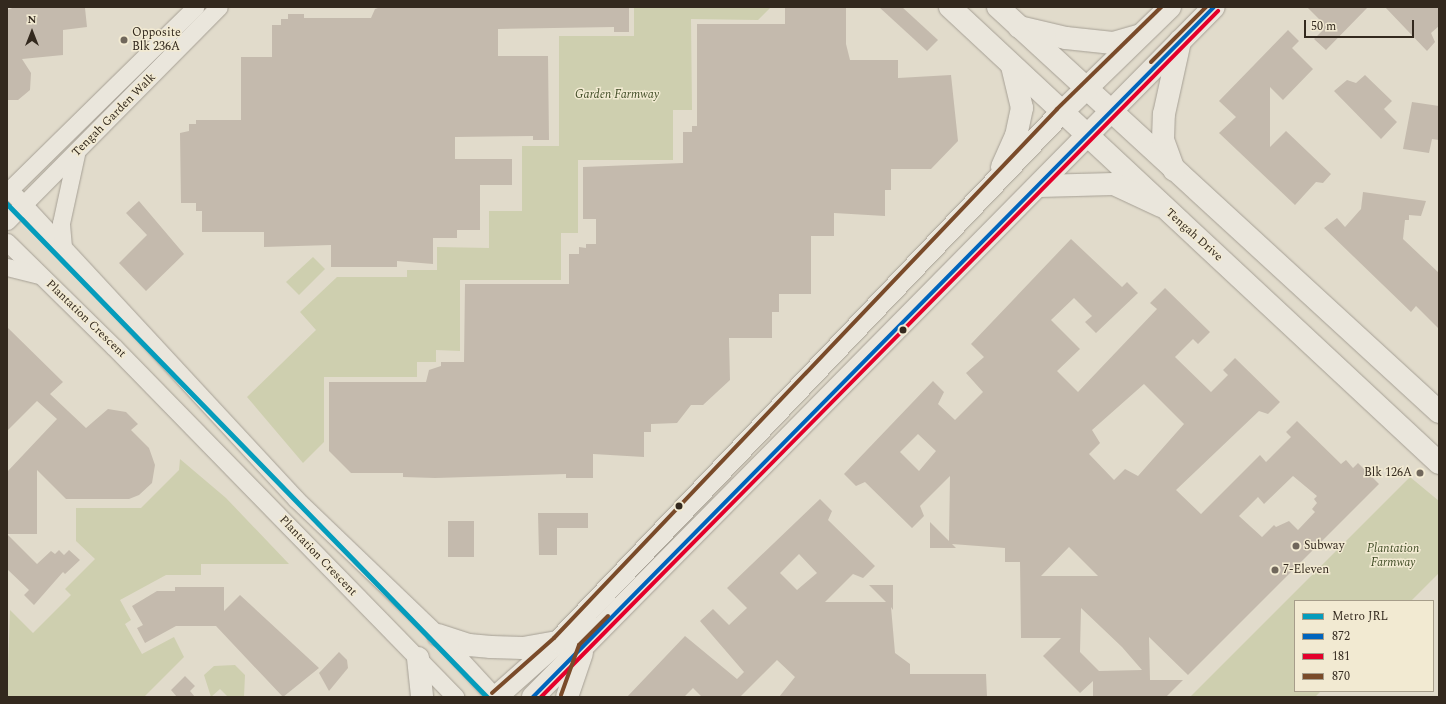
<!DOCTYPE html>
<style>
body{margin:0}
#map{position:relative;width:1446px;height:704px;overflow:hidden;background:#e1dbcb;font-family:Spectral,serif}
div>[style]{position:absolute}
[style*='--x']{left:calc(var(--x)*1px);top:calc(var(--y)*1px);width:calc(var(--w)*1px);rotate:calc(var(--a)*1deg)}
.green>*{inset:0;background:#cecfaf}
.building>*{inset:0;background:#c4baad}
.roads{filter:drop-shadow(0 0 1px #a6a095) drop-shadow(0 0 1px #a6a095)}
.minor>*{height:17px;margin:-8.5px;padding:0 8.5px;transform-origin:8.5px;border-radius:8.5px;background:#eae6dc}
.tertiary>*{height:22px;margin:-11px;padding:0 11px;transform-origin:11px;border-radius:11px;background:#eae6dc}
.secondary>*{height:22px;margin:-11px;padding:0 11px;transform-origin:11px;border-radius:11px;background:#eae6dc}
.bus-1>*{height:4px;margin:-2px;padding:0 2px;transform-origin:2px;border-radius:2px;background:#0065bd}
.bus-2>*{height:4px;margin:-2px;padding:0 2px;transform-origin:2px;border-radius:2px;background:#e4002b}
.bus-3>*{height:4px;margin:-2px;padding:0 2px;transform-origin:2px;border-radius:2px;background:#7a4b2a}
.metro-1>*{height:5px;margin:-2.5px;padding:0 2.5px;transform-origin:2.5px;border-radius:2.5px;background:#059cbc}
.dots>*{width:11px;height:11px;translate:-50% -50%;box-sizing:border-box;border:2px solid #f2ead2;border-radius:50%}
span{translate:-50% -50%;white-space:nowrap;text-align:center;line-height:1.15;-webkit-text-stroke:3px #f2ead2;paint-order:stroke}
.poi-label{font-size:12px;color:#33291e}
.left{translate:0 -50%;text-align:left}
.right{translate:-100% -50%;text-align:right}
.park-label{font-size:12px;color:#424e27;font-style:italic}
.street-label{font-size:12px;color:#33291e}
.frame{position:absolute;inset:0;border:8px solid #33291e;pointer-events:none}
.legend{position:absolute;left:1294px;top:600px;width:140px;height:92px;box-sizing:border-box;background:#f2ead2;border:1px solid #a69d8a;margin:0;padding:5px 7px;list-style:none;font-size:12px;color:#33291e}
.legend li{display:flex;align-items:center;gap:8px;height:20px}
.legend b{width:20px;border:1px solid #a69d8a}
.north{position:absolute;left:12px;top:12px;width:40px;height:40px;-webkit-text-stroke:3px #f2ead2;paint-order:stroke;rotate:0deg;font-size:11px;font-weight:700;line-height:16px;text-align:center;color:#33291e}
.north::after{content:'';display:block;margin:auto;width:14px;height:18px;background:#33291e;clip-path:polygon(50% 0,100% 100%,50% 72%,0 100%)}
.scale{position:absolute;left:1304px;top:20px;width:110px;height:18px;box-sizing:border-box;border:2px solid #33291e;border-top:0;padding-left:5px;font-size:12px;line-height:14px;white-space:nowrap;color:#33291e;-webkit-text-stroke:3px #f2ead2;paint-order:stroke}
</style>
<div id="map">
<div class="green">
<i style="clip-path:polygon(634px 7px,771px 7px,758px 20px,691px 19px,692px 110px,673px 110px,673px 160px,578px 160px,578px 233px,561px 233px,561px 280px,460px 280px,460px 351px,436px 350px,436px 362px,417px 362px,417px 377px,324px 377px,324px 442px,303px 463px,247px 397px,316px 330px,300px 312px,337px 277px,407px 277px,407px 270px,437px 270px,437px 247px,489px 248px,489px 211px,522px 211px,522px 146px,559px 146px,559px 36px,634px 36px)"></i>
<i style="clip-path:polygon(313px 257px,325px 269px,299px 295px,286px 282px)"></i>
<i style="clip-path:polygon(180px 459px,226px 498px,289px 564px,201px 564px,201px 575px,166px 575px,120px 600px,131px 620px,125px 624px,142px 654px,174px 637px,184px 657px,144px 697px,7px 697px,10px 610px,33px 633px,71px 595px,65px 589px,95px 559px,76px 541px,76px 508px,141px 508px,179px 470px)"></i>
<i style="clip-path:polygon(1410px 477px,1439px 501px,1439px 573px,1411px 601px,1295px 601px,1295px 691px,1321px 691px,1315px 697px,1190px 697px)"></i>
<i style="clip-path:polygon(235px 665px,245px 675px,244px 697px,228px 697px,220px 689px,211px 697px,204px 675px,214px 666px)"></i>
</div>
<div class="building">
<i style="clip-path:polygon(15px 7px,85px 8px,87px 27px,63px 30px,63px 55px,22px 59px,31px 73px,30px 90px,18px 100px,7px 100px,7px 10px)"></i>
<i style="clip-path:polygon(381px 7px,629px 7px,629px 32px,614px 32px,614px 27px,498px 29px,498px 56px,548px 56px,549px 140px,533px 140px,533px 136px,455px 137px,455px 159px,512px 159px,512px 185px,480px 185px,480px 230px,457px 230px,457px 238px,433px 238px,433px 264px,397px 261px,397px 267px,331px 267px,331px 245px,264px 247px,264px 232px,202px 232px,202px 211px,196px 211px,196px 203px,181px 203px,180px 133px,189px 131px,189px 124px,196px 124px,196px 120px,241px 120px,241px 57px,272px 57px,272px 25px,281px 25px,281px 19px,288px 19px,288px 14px,304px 14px,304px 18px,371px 18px,375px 9px)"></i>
<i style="clip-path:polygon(785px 7px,846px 7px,846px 44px,850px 60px,898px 60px,898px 78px,951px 75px,958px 141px,931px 169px,891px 169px,891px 190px,885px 190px,885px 216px,834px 213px,834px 236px,811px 236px,811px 294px,779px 294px,779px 312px,772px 312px,772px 338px,729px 338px,730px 380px,703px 405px,691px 405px,677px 423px,651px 424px,651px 432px,644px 432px,644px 457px,593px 454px,593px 478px,566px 478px,566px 474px,435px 478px,403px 477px,403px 473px,351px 473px,329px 451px,329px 382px,426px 382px,429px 370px,441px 366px,441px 362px,464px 362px,465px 284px,569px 284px,569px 254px,579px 254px,579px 247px,586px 248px,586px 244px,596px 244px,596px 219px,583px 219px,583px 167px,683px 163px,683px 132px,692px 132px,692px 126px,697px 126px,697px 24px,785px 24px)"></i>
<i style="clip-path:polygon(879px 7px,902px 7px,938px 40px,927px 51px)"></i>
<i style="clip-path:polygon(1307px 7px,1368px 7px,1326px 50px,1314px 39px,1324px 29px,1320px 24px,1322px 22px)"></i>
<i style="clip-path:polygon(1385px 7px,1439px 7px,1439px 26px,1431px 33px,1435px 42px,1427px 51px)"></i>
<i style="clip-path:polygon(1288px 30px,1299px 41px,1292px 48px,1313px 69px,1283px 100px,1270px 87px,1270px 147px,1286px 131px,1331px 174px,1323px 183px,1316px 182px,1295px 205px,1219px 133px,1236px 117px,1219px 101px)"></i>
<i style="clip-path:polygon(1365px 75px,1392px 101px,1384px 109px,1397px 122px,1381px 139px,1334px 91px,1347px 80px,1356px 83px)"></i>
<i style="clip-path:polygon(1412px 102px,1439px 106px,1439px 140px,1432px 139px,1429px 153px,1403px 149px)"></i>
<i style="clip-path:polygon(1363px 192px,1426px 201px,1421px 216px,1409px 215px,1409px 220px,1405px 220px,1403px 239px,1439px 273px,1439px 329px,1416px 306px,1411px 312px,1324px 228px,1337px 218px,1345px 227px,1361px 209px)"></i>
<i style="clip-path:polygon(139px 201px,184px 254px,146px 291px,119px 263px,147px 235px,126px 213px)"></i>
<i style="clip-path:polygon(evenodd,1071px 239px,1122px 287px,1127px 282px,1138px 293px,1096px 333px,1085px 322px,1092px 316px,1074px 298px,1051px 320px,1080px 349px,1057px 371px,1078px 392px,1157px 309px,1150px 303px,1165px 288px,1210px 332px,1198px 344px,1193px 339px,1175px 357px,1211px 392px,1228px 375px,1223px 370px,1235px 358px,1280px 402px,1268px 414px,1259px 411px,1176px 490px,1201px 514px,1260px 455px,1266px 462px,1291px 437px,1286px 432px,1297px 421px,1341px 464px,1346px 460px,1353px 468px,1358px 463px,1379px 484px,1188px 675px,1149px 637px,1150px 680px,1183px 680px,1166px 697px,1093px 697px,1093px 681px,1080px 693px,1043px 656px,1061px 638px,1021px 638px,1020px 562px,1005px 562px,1005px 548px,952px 544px,956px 548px,930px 548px,930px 522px,949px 541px,950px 476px,920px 506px,924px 516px,912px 528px,865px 482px,856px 486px,844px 474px,933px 381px,944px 392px,938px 404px,955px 420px,983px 392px,966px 373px,984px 357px,971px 344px,1071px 239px,1144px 384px,1184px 424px,1138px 476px,1125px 469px,1114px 480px,1089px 454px,1100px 443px,1092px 430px,1144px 384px,1071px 239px,918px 434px,936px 451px,919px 471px,900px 452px,918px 434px,1071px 239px,1293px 476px,1317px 496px,1314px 499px,1317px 503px,1312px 509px,1315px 512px,1298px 530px,1289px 521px,1276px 527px,1274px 525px,1262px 537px,1239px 516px,1258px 497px,1264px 504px,1293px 476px,1071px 239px,1069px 547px,1098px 576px,1041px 576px,1069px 547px,1071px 239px,1081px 608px,1122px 647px,1142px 670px,1099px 671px,1080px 652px,1081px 608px)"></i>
<i style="clip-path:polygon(7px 327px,63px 382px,50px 394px,86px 428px,108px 409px,126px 412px,138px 424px,131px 430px,149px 448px,155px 465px,152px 483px,139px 495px,129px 499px,66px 499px,37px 470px,37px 534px,7px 534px,37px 564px,51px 551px,55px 554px,59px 550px,64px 555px,69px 550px,80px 560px,65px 574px,63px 572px,34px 605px,24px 595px,29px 590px,7px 569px,7px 472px,57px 419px,37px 401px,7px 431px)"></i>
<i style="clip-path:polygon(evenodd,820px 499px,832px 511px,828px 520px,875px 566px,863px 578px,853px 574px,825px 602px,886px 602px,869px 585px,893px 585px,893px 610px,891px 607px,895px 653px,910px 664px,910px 674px,986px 674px,987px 697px,779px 697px,795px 677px,777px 660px,740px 697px,702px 697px,693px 688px,684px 697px,627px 697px,685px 636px,737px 679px,744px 672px,700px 621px,713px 609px,729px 625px,747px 608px,727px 588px,820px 499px,799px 554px,817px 573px,797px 590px,780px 573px,799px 554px)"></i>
<i style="clip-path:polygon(538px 513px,588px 513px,588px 528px,557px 528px,557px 555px,539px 555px)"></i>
<i style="clip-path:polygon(448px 521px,474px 521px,474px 557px,448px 557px)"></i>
<i style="clip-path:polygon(175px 587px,224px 587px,224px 611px,240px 595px,319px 668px,283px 697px,216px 626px,176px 626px,145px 643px,137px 628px,143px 625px,132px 606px,157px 591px,175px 591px)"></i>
<i style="clip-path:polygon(339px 652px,347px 660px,348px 668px,329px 691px,319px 673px)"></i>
<i style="clip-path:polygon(185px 676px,195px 686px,190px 691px,195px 697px,177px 697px,171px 690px)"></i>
</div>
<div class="roads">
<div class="minor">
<i style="--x:9;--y:189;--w:422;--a:47.2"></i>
<i style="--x:296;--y:499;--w:197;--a:43.8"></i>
<i style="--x:438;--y:635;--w:84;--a:47.4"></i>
<i style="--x:7;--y:192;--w:264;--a:-44.5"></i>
<i style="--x:7;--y:221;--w:301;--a:-45.3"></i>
<i style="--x:7;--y:242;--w:150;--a:44.5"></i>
<i style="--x:114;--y:347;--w:489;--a:45.7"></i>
<i style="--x:63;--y:247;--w:24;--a:-95"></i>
<i style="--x:61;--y:223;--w:71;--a:-77.7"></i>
<i style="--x:7;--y:267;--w:33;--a:14"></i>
</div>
<div class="tertiary">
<i style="--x:950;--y:7;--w:669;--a:43"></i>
<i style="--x:998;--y:7;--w:599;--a:42.56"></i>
</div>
<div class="secondary">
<i style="--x:1019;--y:27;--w:48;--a:13.2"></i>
<i style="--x:1066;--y:38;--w:47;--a:6.1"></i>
<i style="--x:1113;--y:43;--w:29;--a:-16"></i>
<i style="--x:1002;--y:167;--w:34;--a:-66"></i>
<i style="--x:1016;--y:136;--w:29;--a:-78"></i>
<i style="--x:1022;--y:108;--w:43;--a:-103.4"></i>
<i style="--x:1174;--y:170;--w:33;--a:-110"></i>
<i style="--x:1163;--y:139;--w:25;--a:-88"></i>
<i style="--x:1164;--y:114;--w:75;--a:-77.6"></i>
<i style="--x:1039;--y:186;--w:75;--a:-1.5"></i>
<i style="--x:1114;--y:184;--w:52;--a:25.1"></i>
<i style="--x:438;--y:635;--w:33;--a:18"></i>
<i style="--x:469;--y:645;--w:22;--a:5"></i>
<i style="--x:491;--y:647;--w:32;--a:2"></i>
<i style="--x:523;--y:648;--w:36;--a:-10"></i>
<i style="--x:418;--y:658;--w:39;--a:84"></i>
<i style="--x:496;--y:697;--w:83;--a:-41.6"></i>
<i style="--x:558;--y:642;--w:730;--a:-46.44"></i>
<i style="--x:1061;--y:113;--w:152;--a:-44.2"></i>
<i style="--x:533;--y:697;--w:969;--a:-45.38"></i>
<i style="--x:567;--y:697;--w:46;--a:-71.2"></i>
</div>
</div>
<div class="bus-1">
<i style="--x:533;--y:697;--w:969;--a:-45.38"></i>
</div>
<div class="bus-2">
<i style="--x:541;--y:697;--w:964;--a:-45.38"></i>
</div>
<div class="bus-3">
<i style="--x:1151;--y:62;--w:78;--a:-45"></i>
<i style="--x:492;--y:693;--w:83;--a:-41.6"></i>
<i style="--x:554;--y:638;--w:730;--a:-46.44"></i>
<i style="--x:1057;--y:109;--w:146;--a:-44.4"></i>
<i style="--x:561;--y:695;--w:53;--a:-70.2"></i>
<i style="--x:579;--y:645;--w:41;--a:-45"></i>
</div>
<div class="metro-1">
<i style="--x:7;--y:204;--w:688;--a:45.77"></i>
</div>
<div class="dots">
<i style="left:124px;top:40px;background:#70675b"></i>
<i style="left:903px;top:330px;background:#33291e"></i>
<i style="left:1420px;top:473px;background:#70675b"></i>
<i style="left:679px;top:506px;background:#33291e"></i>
<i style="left:1296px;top:546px;background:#70675b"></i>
<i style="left:1275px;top:570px;background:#70675b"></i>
</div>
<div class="poi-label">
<span class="left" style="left:132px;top:40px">Opposite<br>Blk 236A</span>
<span class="right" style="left:1412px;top:473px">Blk 126A</span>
<span class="left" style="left:1304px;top:546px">Subway</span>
<span class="left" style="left:1283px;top:570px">7-Eleven</span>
</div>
<div class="park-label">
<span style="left:617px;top:95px">Garden Farmway</span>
<span style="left:1393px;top:556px">Plantation<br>Farmway</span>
</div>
<div class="street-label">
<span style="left:114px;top:115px;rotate:-45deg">Tengah Garden Walk</span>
<span style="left:1194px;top:235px;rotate:42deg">Tengah Drive</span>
<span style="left:86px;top:319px;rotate:44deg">Plantation Crescent</span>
<span style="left:318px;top:556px;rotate:46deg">Plantation Crescent</span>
</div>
<div class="frame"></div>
<ul class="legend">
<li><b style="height:5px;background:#059cbc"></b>Metro JRL</li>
<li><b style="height:5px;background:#0065bd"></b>872</li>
<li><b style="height:5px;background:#e4002b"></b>181</li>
<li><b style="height:5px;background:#7a4b2a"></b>870</li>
</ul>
<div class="north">N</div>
<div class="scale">50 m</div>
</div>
